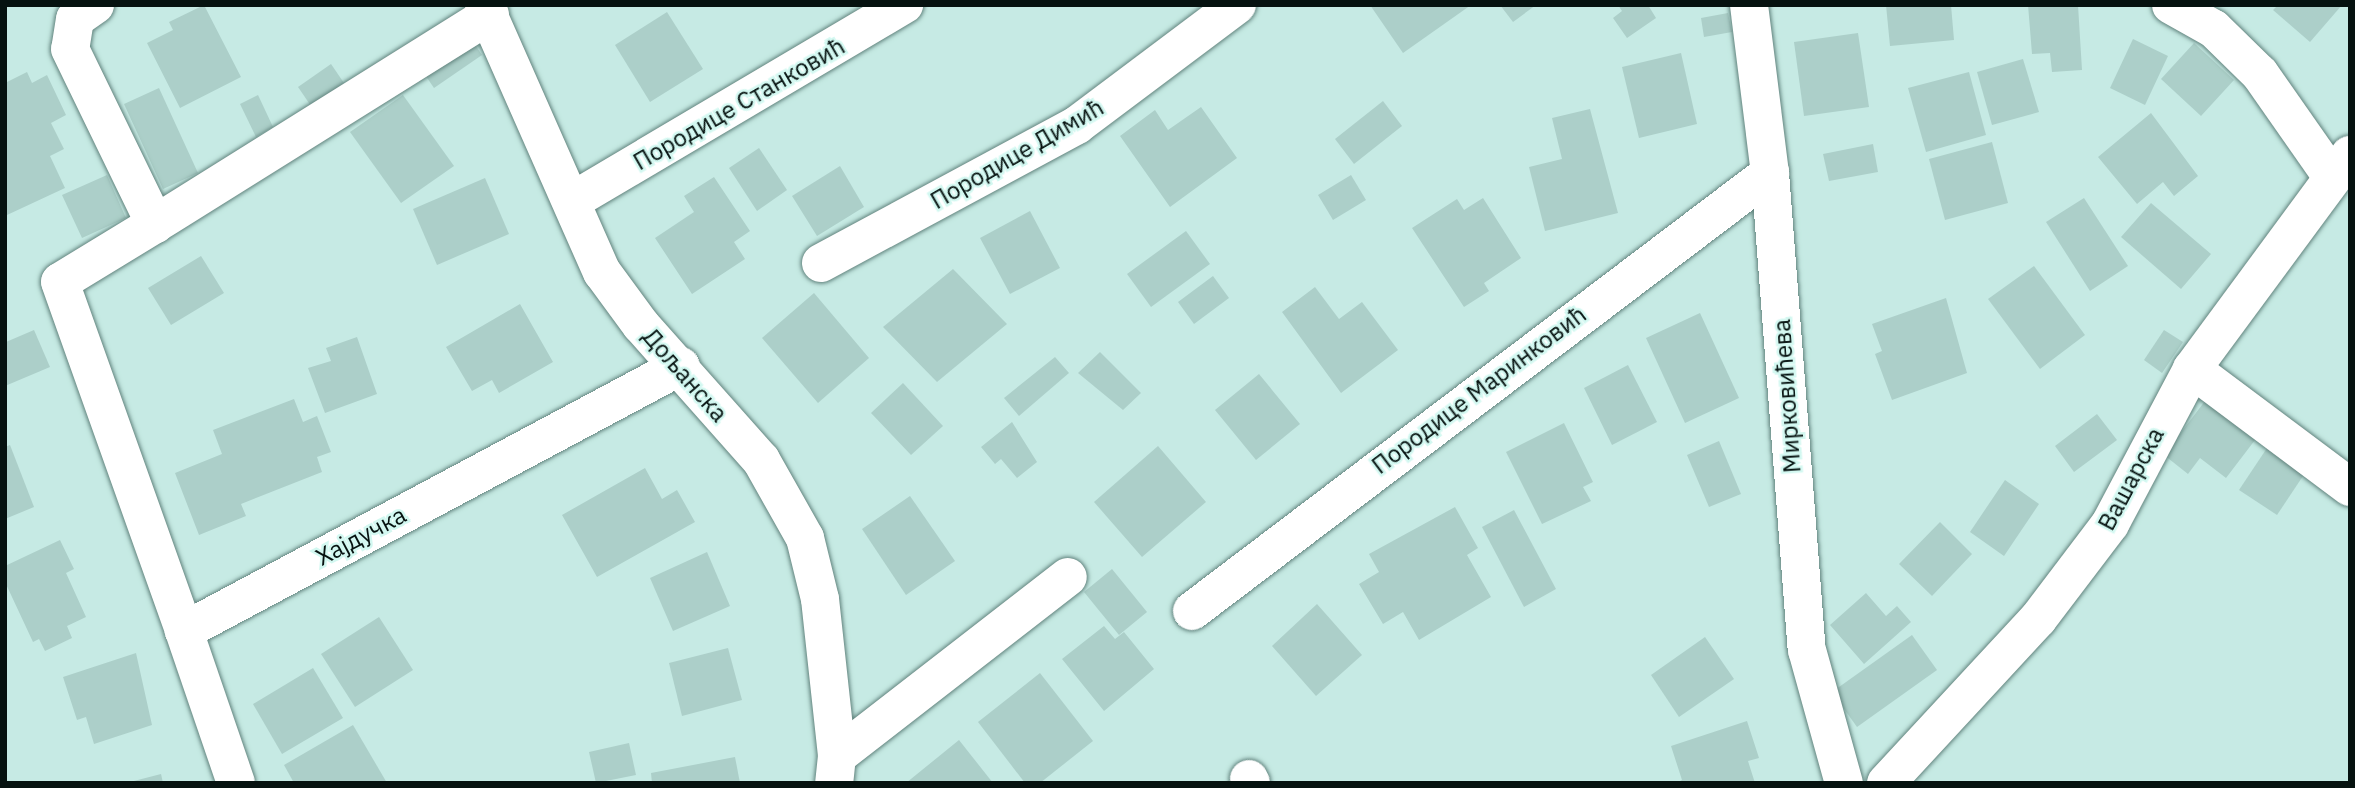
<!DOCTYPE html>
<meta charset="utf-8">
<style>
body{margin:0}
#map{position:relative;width:2355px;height:788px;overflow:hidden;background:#c6eae4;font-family:"IBM Plex Sans",sans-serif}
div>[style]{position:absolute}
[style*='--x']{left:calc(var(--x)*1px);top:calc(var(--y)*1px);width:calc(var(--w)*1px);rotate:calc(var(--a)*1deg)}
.building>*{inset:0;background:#accfc9}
.roads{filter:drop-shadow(0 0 2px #61837d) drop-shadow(0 0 2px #61837d)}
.minor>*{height:38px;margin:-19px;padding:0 19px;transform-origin:19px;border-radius:19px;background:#fff}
span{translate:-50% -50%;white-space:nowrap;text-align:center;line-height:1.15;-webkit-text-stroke:5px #d3f8f1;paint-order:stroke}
.street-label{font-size:24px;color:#061210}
.frame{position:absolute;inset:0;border:7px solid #061210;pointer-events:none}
</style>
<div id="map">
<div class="building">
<i style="clip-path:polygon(204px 5px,241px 77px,180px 108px,147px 43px,173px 30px,169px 22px)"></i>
<i style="clip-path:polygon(1370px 5px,1471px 5px,1403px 53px)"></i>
<i style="clip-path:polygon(1500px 5px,1536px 5px,1513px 22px)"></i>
<i style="clip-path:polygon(1618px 5px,1648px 5px,1656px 18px,1627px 38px,1613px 18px,1622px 11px)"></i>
<i style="clip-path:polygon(1886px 5px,1951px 5px,1954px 40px,1890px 46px)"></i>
<i style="clip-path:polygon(2028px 5px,2078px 5px,2082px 70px,2052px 72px,2050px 53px,2032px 54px)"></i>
<i style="clip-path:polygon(2278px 5px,2342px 5px,2310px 42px,2273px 10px)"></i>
<i style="clip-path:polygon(667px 12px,703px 69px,650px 102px,615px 45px)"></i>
<i style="clip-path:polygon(1728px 13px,1732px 32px,1704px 37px,1701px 18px)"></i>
<i style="clip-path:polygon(467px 33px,482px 55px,434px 88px,419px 66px)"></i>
<i style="clip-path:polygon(1858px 33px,1869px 107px,1804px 116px,1794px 42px)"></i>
<i style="clip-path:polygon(2133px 39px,2168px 56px,2145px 105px,2110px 88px)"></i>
<i style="clip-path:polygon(2194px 43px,2234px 80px,2201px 116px,2161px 79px)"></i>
<i style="clip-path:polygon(1681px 53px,1697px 124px,1639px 138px,1622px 67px)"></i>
<i style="clip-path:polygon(2023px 59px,2039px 112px,1992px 125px,1977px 72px)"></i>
<i style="clip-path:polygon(331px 64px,344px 83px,311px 106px,298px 87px)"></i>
<i style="clip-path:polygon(27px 72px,32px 83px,47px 75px,66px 115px,51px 123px,64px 149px,50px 156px,65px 188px,7px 215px,5px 83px)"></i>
<i style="clip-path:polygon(1969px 72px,1986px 135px,1926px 152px,1908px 88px)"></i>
<i style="clip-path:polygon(159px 88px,198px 173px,163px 189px,124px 104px)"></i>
<i style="clip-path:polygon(258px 95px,273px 127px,256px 137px,240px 104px)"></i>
<i style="clip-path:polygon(403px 95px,454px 166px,401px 203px,350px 132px)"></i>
<i style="clip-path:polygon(1383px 101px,1402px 126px,1354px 164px,1335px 139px)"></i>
<i style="clip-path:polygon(1201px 107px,1237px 158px,1170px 207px,1120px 136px,1155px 110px,1168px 130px)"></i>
<i style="clip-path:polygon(1590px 109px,1618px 213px,1545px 231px,1529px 167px,1562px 159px,1552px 118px)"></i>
<i style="clip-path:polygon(2151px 113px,2198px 176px,2174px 196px,2163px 182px,2137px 204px,2098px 157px)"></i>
<i style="clip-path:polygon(1992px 142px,2008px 203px,1945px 220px,1929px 159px)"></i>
<i style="clip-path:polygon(1873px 144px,1878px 172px,1829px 181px,1823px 154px)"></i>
<i style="clip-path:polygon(759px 148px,787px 190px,757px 211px,729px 168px)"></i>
<i style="clip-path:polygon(840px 166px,864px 207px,817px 236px,792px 196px)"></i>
<i style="clip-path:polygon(107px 175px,126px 218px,82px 238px,62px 195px)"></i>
<i style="clip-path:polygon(1351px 175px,1366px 200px,1333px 220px,1318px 195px)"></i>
<i style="clip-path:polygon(714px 177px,750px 231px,734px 242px,745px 259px,692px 294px,655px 238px,694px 212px,684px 196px)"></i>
<i style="clip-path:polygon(485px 178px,509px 234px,437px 265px,413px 209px)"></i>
<i style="clip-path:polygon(1483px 198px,1521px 258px,1484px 283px,1489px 291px,1464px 307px,1412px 228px,1457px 199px,1464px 210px)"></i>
<i style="clip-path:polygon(2084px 198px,2128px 266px,2090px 291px,2046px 222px)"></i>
<i style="clip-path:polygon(2151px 203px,2211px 254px,2181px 289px,2121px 237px)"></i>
<i style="clip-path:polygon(1030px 211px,1060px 268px,1010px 294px,980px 238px)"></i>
<i style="clip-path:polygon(1186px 231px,1210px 264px,1151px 307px,1127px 274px)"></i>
<i style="clip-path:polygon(201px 256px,224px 293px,171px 325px,148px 288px)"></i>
<i style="clip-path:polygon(2034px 266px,2085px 335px,2040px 369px,1988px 299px)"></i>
<i style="clip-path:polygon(953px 269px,1007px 324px,937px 382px,883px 327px)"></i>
<i style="clip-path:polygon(1213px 276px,1229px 298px,1194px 324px,1178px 302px)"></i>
<i style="clip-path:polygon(1315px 287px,1339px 319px,1362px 302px,1398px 350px,1341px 393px,1282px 312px)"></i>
<i style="clip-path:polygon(814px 293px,869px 358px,818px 403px,762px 338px)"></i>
<i style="clip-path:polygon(1946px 298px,1967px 373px,1892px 400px,1875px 354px,1882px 351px,1872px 324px)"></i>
<i style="clip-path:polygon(520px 304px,553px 362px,499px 393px,492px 380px,472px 391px,446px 347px)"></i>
<i style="clip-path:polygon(1700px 313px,1739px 398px,1685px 423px,1646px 338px)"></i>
<i style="clip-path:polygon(34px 330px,50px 367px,5px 386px,6px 342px)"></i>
<i style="clip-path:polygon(2164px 330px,2183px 342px,2162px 373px,2144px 360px)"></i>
<i style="clip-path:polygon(357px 337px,377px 394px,325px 413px,308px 368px,331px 361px,326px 348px)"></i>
<i style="clip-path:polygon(1100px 352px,1141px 393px,1123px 410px,1078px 373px)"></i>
<i style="clip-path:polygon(1055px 357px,1069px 373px,1019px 416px,1004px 398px)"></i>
<i style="clip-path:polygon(1628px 365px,1657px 422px,1612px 445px,1584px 388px)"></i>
<i style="clip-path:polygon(1259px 374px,1300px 424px,1256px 460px,1215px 410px)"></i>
<i style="clip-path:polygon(903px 383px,943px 426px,911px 455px,871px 413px)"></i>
<i style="clip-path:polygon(294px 399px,303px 422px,317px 416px,331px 452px,317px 457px,322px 472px,241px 504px,246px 516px,199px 535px,175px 473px,222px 454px,213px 430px)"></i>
<i style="clip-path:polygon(2205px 401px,2255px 440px,2226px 478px,2200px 458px,2188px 474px,2164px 455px)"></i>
<i style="clip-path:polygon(2097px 414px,2117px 440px,2074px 472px,2055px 446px)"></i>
<i style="clip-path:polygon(1012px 422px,1037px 462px,1017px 478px,1001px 459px,995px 464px,981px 447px)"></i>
<i style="clip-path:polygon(1564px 423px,1593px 482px,1583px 487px,1591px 501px,1542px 524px,1506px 452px)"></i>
<i style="clip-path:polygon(1719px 441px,1741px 494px,1709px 507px,1687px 455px)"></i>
<i style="clip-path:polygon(10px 445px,34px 507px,5px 519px,5px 447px)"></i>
<i style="clip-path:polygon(1158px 446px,1206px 502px,1142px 557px,1094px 502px)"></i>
<i style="clip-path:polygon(2267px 448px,2305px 473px,2277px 515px,2239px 490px)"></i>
<i style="clip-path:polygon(645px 468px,662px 499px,677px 490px,695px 522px,597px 577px,562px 515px)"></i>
<i style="clip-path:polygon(2005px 480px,2039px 504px,2004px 556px,1970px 532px)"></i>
<i style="clip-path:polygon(910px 496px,955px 561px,906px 595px,862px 529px)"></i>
<i style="clip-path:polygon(1455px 507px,1478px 548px,1467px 555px,1491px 597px,1419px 640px,1403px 612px,1383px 624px,1359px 584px,1379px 572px,1369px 554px)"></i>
<i style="clip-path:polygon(1514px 510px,1556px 589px,1524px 607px,1482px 527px)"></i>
<i style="clip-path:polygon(1940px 522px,1972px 554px,1932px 596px,1899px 564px)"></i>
<i style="clip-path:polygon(60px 540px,74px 569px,66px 573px,86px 617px,67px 626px,72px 638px,45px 651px,39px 639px,33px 642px,5px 582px,5px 566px)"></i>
<i style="clip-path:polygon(707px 552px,730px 606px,673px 631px,650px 578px)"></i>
<i style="clip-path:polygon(1112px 569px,1147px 612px,1119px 635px,1084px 592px)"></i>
<i style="clip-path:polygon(1866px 593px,1886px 616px,1897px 606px,1911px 622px,1864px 664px,1830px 625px)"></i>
<i style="clip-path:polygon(1317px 604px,1362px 655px,1316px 696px,1272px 646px)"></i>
<i style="clip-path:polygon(379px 617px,413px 670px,355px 707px,321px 654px)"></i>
<i style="clip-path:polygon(1104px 626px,1115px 639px,1124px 632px,1154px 669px,1104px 711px,1062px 659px)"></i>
<i style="clip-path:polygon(1912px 635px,1937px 670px,1857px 727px,1832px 692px)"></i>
<i style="clip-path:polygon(1705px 637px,1734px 679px,1679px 717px,1651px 675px)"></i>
<i style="clip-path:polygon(728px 648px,742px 700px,682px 716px,669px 663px)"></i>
<i style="clip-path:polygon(136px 653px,152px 725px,94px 744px,86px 717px,77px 720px,63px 677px)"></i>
<i style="clip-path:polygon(313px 668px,343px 718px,282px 754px,253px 704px)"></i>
<i style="clip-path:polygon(1040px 673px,1093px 741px,1040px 783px,1025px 783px,978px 722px)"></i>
<i style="clip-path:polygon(1747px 721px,1759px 758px,1748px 761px,1755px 783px,1676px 783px,1682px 780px,1671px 746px)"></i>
<i style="clip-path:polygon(353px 725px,387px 783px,294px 783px,284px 765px)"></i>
<i style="clip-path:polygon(959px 740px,993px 783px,906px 783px)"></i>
<i style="clip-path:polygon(629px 743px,636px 775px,596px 783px,589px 752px)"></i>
<i style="clip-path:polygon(735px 757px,740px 783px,652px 783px,651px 773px)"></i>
<i style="clip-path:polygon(161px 774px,163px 783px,130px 783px,130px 782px)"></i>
</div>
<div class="roads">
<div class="minor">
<i style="--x:95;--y:5;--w:24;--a:145"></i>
<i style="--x:75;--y:19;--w:30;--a:99"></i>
<i style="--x:70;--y:49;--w:195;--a:64.1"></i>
<i style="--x:155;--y:224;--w:111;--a:148.6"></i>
<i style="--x:60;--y:282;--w:370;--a:70.4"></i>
<i style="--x:484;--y:5;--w:292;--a:66.2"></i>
<i style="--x:602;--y:272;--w:66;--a:53.7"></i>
<i style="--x:641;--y:325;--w:181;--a:48.4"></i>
<i style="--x:761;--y:460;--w:90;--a:60.6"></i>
<i style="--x:805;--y:538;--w:63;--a:76.2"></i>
<i style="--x:820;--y:599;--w:158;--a:83.8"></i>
<i style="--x:837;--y:756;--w:27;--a:96"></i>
<i style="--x:1749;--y:5;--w:169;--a:82.9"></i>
<i style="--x:1770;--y:173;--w:478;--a:85.6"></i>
<i style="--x:1807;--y:650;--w:138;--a:74.5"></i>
<i style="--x:2171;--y:5;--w:49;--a:29.2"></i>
<i style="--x:2214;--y:29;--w:64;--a:44.4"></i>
<i style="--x:2260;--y:74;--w:126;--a:55"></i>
<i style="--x:572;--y:201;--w:386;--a:-30.6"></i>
<i style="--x:155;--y:224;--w:395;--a:-32"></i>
<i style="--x:821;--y:263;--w:291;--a:-28.3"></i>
<i style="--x:1077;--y:125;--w:200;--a:-36.9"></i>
<i style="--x:2192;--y:369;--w:197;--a:36.8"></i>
<i style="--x:1192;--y:611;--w:725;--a:-37.15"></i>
<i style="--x:837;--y:756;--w:292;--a:-37.8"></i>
<i style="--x:1249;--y:779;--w:4;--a:63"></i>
<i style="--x:236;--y:783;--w:161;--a:-108.9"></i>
<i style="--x:184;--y:631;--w:563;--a:-28.07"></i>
<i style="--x:1886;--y:783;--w:224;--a:-47.2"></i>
<i style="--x:2038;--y:619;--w:119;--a:-52.8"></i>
<i style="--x:2110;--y:524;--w:175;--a:-62.1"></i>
<i style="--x:2192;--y:369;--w:266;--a:-53.6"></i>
</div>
</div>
<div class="street-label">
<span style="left:739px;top:104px;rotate:-30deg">Породице Станковић</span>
<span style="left:1017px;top:154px;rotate:-30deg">Породице Димић</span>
<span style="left:685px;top:375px;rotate:49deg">Дољанска</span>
<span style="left:1479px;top:390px;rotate:-37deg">Породице Маринковић</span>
<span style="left:1787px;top:396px;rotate:-94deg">Мирковићева</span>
<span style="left:2131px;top:479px;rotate:-62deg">Вашарска</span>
<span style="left:361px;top:536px;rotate:-28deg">Хајдучка</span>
</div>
<div class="frame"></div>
</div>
